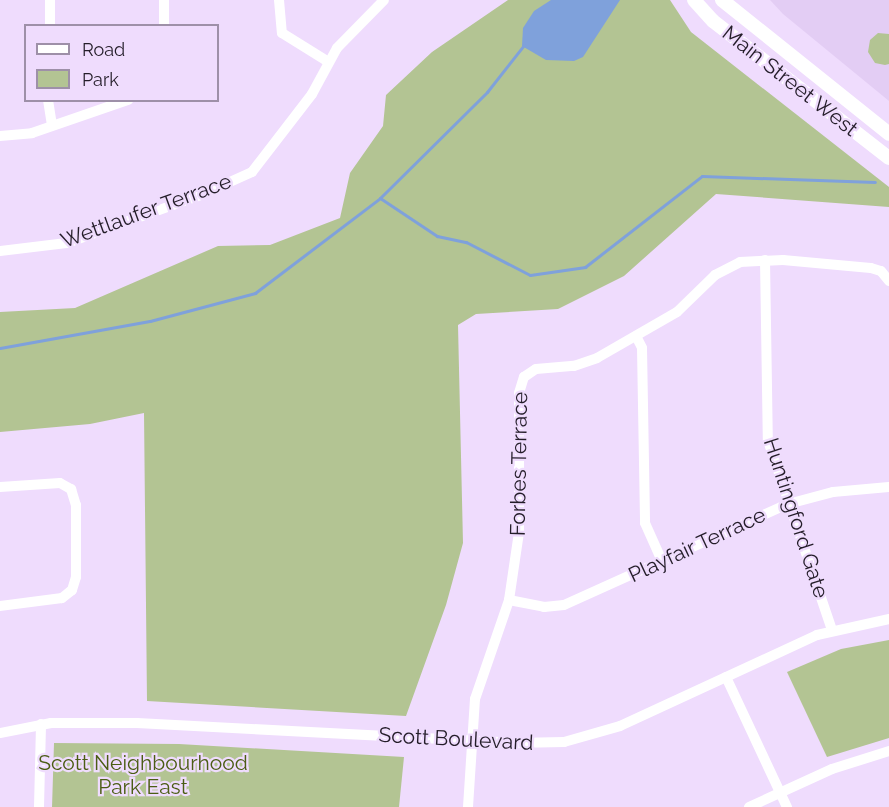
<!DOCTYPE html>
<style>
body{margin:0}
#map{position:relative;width:889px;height:807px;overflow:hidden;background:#efdcfd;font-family:Raleway,sans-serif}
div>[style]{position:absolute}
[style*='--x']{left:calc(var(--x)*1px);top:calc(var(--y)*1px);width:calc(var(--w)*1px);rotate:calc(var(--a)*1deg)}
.built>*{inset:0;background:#e3cdf4}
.green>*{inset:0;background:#b3c493}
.water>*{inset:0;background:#7fa1db}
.stream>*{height:3px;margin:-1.5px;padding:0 1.5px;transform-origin:1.5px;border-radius:1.5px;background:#7fa1db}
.minor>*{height:10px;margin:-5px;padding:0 5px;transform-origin:5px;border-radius:5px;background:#fff}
.major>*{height:14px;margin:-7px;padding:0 7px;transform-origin:7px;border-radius:7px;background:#fff}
span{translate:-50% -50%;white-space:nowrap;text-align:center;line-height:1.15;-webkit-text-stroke:4.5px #efdcfd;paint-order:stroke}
.street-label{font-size:21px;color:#241d29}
.park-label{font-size:21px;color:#4b5d14}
.legend{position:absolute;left:24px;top:24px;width:195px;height:78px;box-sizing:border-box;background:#efdcfd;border:2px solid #9e90a8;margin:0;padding:8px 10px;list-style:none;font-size:18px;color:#241d29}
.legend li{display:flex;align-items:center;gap:12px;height:30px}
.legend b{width:30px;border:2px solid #9e90a8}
</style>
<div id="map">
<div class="built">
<i style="clip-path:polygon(770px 0,889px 0,889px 101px,783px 14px)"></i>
</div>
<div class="green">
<i style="clip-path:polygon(508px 0,670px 0,691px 32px,889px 187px,889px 207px,716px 194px,624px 276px,558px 309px,476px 314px,458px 325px,463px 543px,446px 605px,406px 716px,147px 701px,144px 413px,90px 424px,0 432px,0 312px,75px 308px,218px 246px,270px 245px,340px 218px,350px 173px,383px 126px,386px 95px,432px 52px)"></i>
<i style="clip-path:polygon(878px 33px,889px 34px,889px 64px,885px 65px,875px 63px,868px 52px,870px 40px)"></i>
<i style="clip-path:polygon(889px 640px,889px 738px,827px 757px,787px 672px,841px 649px)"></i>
<i style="clip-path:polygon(54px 743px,179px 744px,404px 757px,399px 807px,52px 807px)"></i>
</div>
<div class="water">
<i style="clip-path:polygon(551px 0,620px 0,583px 57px,574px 61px,546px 60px,522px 46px,523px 28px,534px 11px)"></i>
</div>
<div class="stream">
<i style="--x:380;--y:198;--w:69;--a:33.7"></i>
<i style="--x:437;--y:236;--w:30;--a:12"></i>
<i style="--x:466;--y:242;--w:72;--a:27.3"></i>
<i style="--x:530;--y:275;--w:56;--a:-8.3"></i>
<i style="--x:585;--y:267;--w:148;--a:-37.9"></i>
<i style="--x:702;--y:176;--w:173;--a:2"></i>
<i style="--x:0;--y:348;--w:152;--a:-10.2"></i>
<i style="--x:150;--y:321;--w:109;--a:-14.9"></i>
<i style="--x:255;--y:293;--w:157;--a:-37.2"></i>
<i style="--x:380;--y:198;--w:151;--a:-44.7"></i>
<i style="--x:487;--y:92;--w:60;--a:-51.8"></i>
</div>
<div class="minor">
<i style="--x:279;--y:0;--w:33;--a:85"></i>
<i style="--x:282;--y:33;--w:53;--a:31.9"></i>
<i style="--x:50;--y:26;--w:26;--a:-90"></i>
<i style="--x:164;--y:26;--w:26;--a:-90"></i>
<i style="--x:48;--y:100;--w:26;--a:81"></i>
<i style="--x:0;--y:136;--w:32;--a:-5"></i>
<i style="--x:32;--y:133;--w:102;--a:-19"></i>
<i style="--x:0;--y:251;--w:67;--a:-6.8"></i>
<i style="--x:67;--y:243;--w:142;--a:-19.7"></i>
<i style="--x:201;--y:195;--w:56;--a:-24.3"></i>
<i style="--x:252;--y:172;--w:98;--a:-52.4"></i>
<i style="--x:312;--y:94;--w:52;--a:-61.5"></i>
<i style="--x:337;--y:48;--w:67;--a:-45.6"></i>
<i style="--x:765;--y:260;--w:181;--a:89.1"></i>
<i style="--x:768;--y:441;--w:200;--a:71.3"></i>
<i style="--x:636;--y:336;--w:13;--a:63"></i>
<i style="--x:642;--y:348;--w:175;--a:89"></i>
<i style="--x:645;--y:523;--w:42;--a:65.9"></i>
<i style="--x:0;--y:487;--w:60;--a:-3.8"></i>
<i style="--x:60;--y:483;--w:13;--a:29"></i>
<i style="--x:71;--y:489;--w:17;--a:73"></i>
<i style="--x:76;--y:505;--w:72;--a:90"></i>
<i style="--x:76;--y:577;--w:14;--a:107"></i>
<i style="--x:72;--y:590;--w:13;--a:141"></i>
<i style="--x:62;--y:598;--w:63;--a:172.6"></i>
<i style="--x:509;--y:600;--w:36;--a:11"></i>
<i style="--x:544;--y:607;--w:20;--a:-6"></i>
<i style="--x:564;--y:605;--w:246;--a:-24.3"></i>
<i style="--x:788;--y:504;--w:47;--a:-14.9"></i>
<i style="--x:833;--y:492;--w:56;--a:-5.1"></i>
<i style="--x:726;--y:677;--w:144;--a:64.9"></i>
<i style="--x:0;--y:733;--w:52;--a:-11.1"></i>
<i style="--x:51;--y:723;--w:86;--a:0"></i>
<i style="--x:137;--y:723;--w:378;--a:3"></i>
<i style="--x:514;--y:743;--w:50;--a:-1.1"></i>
<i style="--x:564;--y:742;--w:58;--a:-15.9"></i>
<i style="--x:620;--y:726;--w:217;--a:-24.8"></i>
<i style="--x:817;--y:635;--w:74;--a:-12.5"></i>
<i style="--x:39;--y:807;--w:83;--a:-88.6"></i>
<i style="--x:468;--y:807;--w:108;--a:-86.3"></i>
<i style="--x:475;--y:699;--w:105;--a:-71"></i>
<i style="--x:509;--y:600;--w:69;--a:-81.6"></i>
<i style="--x:519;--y:532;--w:139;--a:-90"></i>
<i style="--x:519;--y:393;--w:17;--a:-73"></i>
<i style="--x:524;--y:377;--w:14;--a:-34"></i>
<i style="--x:536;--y:369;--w:38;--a:-5"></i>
<i style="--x:574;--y:366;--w:24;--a:-19"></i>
<i style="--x:597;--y:358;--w:92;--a:-29.9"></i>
<i style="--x:677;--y:312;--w:53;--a:-44.2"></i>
<i style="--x:715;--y:275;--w:28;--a:-27"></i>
<i style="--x:740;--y:262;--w:43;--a:-2.7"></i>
<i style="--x:783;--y:260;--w:88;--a:5.2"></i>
<i style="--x:871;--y:268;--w:10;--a:17"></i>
<i style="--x:881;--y:271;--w:13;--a:51"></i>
<i style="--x:749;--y:807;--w:91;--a:-24.6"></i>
<i style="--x:832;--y:769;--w:60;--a:-17.5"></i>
</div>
<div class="major">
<i style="--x:694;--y:0;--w:28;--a:48"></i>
<i style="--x:713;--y:21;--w:223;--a:37.9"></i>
<i style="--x:722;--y:0;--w:214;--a:38.7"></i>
</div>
<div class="street-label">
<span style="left:790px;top:81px;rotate:38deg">Main Street West</span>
<span style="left:146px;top:211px;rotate:-20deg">Wettlaufer Terrace</span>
<span style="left:519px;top:464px;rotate:-89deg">Forbes Terrace</span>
<span style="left:796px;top:518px;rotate:72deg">Huntingford Gate</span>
<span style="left:697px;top:545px;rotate:-25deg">Playfair Terrace</span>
<span style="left:456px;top:739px;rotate:3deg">Scott Boulevard</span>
</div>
<div class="park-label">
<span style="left:143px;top:775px">Scott Neighbourhood<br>Park East</span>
</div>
<ul class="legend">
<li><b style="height:8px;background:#fff"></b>Road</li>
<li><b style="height:16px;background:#b3c493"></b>Park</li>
</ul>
</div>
